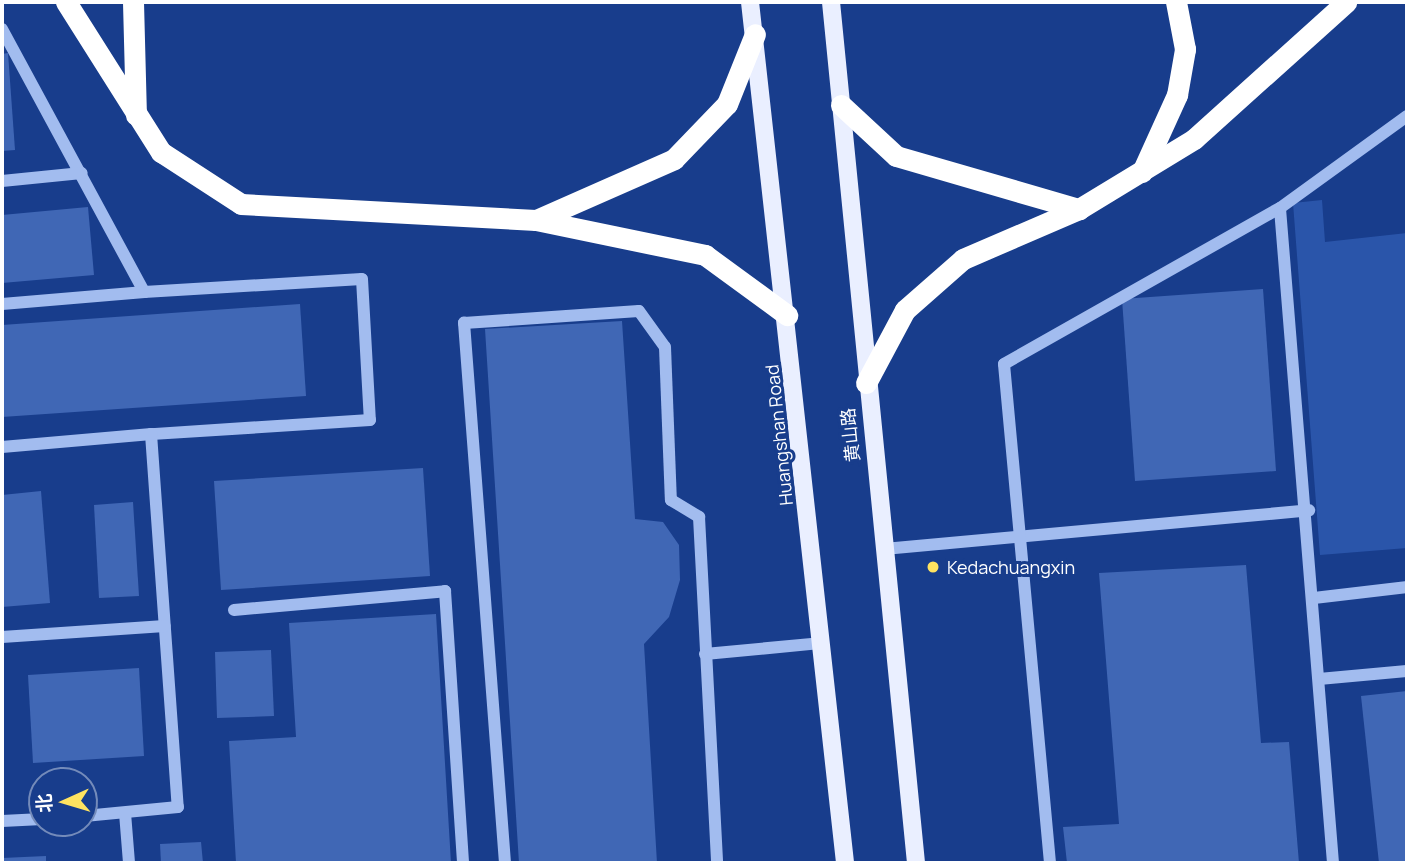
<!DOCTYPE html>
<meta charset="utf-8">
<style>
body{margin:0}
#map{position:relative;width:1409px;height:865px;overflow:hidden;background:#183d8c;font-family:Manrope,"Noto Sans SC",sans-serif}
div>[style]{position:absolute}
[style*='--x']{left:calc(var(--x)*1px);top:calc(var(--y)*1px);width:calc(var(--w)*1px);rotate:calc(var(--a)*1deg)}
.green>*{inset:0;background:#2a55aa}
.building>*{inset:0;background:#4067b5}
.minor>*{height:12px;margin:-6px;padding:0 6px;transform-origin:6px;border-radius:6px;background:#a2bcef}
.major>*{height:18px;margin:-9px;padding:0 9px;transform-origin:9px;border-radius:9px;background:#eaefff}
.highway>*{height:21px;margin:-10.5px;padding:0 10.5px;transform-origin:10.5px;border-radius:10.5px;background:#fff}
.dots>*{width:19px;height:19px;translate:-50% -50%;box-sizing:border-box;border:4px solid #183d8c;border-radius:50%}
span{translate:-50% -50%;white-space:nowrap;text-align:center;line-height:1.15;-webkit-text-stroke:6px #183d8c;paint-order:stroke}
.street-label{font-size:18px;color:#fff}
.poi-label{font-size:18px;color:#fff}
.left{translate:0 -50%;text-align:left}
.frame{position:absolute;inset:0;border:4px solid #fff;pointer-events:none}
.north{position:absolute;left:28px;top:767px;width:70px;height:70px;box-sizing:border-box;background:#183d8c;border:2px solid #748bba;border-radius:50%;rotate:266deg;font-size:19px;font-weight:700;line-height:28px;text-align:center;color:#fff}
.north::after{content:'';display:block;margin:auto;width:24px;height:32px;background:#ffe360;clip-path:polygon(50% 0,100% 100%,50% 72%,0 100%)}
</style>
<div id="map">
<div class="green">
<i style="clip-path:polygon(1322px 200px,1325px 242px,1407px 233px,1407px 548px,1320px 555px,1293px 203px)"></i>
</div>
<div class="building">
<i style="clip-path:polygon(8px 53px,15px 150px,2px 151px,2px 54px)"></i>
<i style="clip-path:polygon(88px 207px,94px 275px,2px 283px,2px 215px)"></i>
<i style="clip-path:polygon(1263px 289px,1276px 471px,1135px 481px,1122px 299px)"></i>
<i style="clip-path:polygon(300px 304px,306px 396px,2px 417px,2px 325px)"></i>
<i style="clip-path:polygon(622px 321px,635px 519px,663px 522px,679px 545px,680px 580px,669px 617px,644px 644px,657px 863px,519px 863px,485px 329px)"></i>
<i style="clip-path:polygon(423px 468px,430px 576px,221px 590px,214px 481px)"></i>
<i style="clip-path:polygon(41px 491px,50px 603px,2px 607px,2px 495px)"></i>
<i style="clip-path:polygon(133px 502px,139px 596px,99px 598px,94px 505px)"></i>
<i style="clip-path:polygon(1246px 565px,1261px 743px,1289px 742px,1299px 863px,1067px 863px,1063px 827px,1119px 824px,1099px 573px)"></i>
<i style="clip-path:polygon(436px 614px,451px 863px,236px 863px,229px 741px,296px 737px,289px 623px)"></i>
<i style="clip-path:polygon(271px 650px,274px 716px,217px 718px,215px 652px)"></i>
<i style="clip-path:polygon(139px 668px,144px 756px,33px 763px,28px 675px)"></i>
<i style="clip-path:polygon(1407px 691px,1407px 863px,1379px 863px,1361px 696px)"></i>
<i style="clip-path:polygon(201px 842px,203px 863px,161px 863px,160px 844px)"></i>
<i style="clip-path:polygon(46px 856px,46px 863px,2px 863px,2px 858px)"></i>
</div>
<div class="minor">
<i style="--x:2;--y:29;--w:299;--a:61.6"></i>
<i style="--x:144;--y:292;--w:218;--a:-3.4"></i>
<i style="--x:362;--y:279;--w:141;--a:86.8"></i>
<i style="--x:370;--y:420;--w:219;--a:176.3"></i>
<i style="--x:151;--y:434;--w:374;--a:85.9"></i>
<i style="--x:178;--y:807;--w:94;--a:174.5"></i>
<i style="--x:2;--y:181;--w:80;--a:-5.7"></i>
<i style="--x:2;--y:304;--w:143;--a:-4.8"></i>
<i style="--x:2;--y:447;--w:150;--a:-5"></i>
<i style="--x:884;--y:549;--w:427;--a:-5.2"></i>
<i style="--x:1314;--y:598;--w:94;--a:-6.7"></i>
<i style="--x:234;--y:610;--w:212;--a:-5.1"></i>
<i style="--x:445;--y:591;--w:273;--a:86.2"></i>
<i style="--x:2;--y:637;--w:163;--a:-3.9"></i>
<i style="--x:705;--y:654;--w:118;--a:-5.4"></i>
<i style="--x:1319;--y:679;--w:88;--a:-5.2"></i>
<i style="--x:125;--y:813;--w:50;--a:85.4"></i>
<i style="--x:2;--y:821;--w:40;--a:-2.9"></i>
<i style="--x:505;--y:863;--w:542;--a:-94.34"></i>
<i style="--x:464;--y:323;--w:175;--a:-3.9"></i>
<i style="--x:639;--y:311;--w:44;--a:54.2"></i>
<i style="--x:665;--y:347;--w:153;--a:87.8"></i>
<i style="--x:671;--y:500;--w:33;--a:31"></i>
<i style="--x:699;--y:517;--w:346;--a:87"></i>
<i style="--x:1050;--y:863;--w:501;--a:-95.27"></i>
<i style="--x:1004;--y:364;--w:317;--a:-29.5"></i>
<i style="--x:1333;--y:863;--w:657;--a:-94.63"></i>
<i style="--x:1280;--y:208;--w:157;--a:-35.9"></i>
</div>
<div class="major">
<i style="--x:750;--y:2;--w:866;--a:83.7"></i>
<i style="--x:831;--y:2;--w:865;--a:84.36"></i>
</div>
<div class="highway">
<i style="--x:66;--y:2;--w:178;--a:57.7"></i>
<i style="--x:161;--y:152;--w:95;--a:33"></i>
<i style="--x:241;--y:204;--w:295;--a:3.1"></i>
<i style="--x:536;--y:220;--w:173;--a:11.7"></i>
<i style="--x:705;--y:255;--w:102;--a:36.2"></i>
<i style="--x:133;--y:2;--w:113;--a:88.5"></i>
<i style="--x:841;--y:105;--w:75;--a:42.8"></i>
<i style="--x:896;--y:156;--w:191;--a:16.2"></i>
<i style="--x:1142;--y:172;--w:85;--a:-65.6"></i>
<i style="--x:1177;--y:95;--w:47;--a:-80.1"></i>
<i style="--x:1185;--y:49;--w:48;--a:-100.8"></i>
<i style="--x:536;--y:220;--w:151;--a:-23.8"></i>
<i style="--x:674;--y:159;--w:76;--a:-46.1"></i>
<i style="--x:727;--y:104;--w:75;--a:-68.2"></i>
<i style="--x:866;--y:383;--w:83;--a:-61.9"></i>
<i style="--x:905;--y:310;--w:77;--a:-41.3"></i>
<i style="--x:963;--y:259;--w:126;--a:-23.3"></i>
<i style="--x:1079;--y:209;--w:135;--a:-31.3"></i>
<i style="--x:1194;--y:139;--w:205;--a:-42"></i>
</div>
<div class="dots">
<i style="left:933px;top:567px;background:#ffe360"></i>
</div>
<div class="street-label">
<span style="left:779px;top:435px;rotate:-96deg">Huangshan Road</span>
<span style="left:850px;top:435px;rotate:-96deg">黄山路</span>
</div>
<div class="poi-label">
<span class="left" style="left:947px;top:567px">Kedachuangxin</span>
</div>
<div class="frame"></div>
<div class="north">北</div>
</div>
